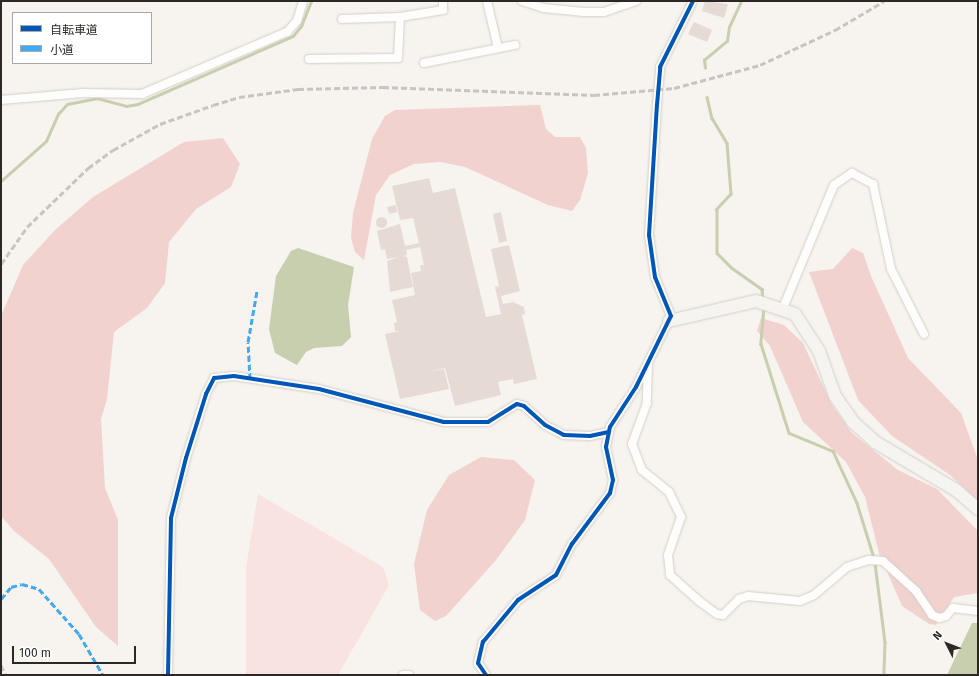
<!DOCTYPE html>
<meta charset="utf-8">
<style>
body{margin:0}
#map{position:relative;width:979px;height:676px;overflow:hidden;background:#f7f3ee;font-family:"Fira Sans","Noto Sans JP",sans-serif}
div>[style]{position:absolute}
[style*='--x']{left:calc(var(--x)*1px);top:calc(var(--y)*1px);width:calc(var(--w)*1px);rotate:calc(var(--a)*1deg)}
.green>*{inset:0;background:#f8e3e0}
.forest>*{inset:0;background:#f1d2cf}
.water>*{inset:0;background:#c7cfae}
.stream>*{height:2.5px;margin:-1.25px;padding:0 1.25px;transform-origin:1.25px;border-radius:1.25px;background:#c7cfae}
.building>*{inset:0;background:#e6dbd4}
.round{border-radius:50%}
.roads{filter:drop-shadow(0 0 1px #d2cfcb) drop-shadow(0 0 1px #d2cfcb)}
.street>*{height:8px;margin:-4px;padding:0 4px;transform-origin:4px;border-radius:4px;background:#fefdfc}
.secondary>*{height:12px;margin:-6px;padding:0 6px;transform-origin:6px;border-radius:6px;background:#f5f4f1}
.rail>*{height:2.5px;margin-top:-1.25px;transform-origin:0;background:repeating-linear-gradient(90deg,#c7c5c4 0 6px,transparent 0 9px)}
.quiet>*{height:3px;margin-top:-1.5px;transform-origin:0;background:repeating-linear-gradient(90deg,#3fa9f5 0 6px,transparent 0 9px)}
.cycleway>*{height:4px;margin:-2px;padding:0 2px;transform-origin:2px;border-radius:2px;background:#0057b8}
span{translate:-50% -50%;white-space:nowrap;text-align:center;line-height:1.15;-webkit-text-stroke:3px #fff;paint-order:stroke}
.frame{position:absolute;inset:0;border:2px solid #2b2825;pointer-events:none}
.legend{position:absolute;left:12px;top:12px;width:140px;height:52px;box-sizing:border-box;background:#fff;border:1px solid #aaa9a8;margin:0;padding:5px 7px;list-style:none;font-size:12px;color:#2b2825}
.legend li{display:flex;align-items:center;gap:8px;height:20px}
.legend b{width:20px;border:1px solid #aaa9a8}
.north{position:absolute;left:927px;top:624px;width:40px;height:40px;-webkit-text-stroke:3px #fff;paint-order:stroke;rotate:312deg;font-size:11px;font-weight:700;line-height:16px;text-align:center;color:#2b2825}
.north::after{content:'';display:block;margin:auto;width:14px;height:18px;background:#2b2825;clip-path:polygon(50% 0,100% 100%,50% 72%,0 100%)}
.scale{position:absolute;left:12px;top:646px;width:124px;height:18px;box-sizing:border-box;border:2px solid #2b2825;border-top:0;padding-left:5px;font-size:12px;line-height:14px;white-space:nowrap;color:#2b2825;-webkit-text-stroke:3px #fff;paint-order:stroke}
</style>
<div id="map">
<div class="green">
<i style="clip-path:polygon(258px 494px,383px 567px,389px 585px,338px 675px,246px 675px,246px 568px)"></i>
</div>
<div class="forest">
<i style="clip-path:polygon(540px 105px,546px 129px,555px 137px,580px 137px,586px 148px,588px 173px,580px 200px,572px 211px,548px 205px,465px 167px,440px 162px,414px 164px,390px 175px,376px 195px,364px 260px,355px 252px,351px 238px,353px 213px,372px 139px,385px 116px,395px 110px)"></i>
<i style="clip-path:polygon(223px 138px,240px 164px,231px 187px,196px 209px,169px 242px,165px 283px,147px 308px,114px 332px,107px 399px,101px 419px,105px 488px,118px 520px,118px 646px,96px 627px,49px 559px,14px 531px,1px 516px,1px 316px,23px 265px,55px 230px,93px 197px,184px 142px)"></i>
<i style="clip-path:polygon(852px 248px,863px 253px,871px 276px,908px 358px,961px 413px,978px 460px,978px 501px,950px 475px,892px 436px,858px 400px,809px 272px,833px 269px)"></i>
<i style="clip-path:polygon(761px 318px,784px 325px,803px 343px,832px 405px,852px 433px,898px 470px,937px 489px,978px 531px,978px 593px,954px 597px,936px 625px,929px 624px,902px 606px,879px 553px,865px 497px,846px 462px,803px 422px,770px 346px,757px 331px)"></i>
<i style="clip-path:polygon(481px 457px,514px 460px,535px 480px,525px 520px,496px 560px,446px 616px,435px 621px,420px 610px,414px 564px,427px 510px,449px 475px)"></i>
</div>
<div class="water">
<i style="clip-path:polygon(298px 248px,354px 267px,348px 305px,351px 337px,342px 346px,314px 348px,306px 352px,297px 365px,275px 353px,269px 329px,276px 276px,291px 251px)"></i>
<i style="clip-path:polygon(972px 623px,978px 623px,978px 675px,947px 675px)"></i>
</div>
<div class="stream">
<i style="--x:705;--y:68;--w:8;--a:-97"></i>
<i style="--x:704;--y:60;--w:30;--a:-40"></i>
<i style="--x:727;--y:41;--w:14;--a:-82"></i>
<i style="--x:729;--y:27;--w:29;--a:-65"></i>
<i style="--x:707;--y:97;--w:22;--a:77"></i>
<i style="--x:712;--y:118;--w:29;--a:59"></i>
<i style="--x:727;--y:143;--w:51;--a:85.5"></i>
<i style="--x:731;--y:194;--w:21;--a:133"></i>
<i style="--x:717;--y:209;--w:44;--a:90"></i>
<i style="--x:717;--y:253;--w:21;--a:45"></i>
<i style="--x:732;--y:268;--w:37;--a:35"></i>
<i style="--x:762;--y:289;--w:11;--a:85"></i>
<i style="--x:1;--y:181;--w:60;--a:-41.6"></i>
<i style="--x:46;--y:141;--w:30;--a:-66"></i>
<i style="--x:58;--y:114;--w:13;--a:-48"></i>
<i style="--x:67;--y:104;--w:31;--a:-11"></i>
<i style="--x:97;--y:98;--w:30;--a:15"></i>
<i style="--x:126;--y:106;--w:12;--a:-9"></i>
<i style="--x:138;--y:104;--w:169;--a:-23.7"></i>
<i style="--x:293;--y:36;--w:13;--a:-51"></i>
<i style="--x:301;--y:26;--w:27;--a:-68"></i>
<i style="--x:764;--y:307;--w:37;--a:95"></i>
<i style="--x:761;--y:344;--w:93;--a:72.5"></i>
<i style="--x:789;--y:433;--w:48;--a:22.2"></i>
<i style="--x:833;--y:451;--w:57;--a:65.2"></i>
<i style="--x:857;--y:503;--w:58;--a:72.8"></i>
<i style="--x:875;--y:563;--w:80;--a:82.8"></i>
<i style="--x:885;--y:642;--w:33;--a:92"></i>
</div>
<div class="building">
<i style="clip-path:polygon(705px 1px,728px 4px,724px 18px,702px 11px)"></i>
<i style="clip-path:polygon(694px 22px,712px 30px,707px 42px,688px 34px)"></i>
<i style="clip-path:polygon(429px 178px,433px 193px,455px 188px,486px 317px,501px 314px,495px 287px,499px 286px,491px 249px,509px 245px,520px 291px,501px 296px,503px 304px,513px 302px,524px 307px,525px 314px,522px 315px,537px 379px,514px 384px,513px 379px,498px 382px,501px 395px,455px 406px,445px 368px,427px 372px,444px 369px,449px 389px,400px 399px,385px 334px,400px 331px,395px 331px,394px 323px,397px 322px,392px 300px,415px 295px,411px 273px,421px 271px,420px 265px,424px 265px,420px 247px,406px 250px,407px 255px,403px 256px,407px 257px,413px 287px,390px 292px,387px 261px,399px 257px,387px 259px,385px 249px,381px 250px,377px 231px,400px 224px,405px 246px,419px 243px,413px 218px,400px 220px,392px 186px)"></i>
<i style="clip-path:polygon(396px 205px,397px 212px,389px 214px,387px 207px)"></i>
<i style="clip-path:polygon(501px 212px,507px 241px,499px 243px,493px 214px)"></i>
<i class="round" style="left:375.5px;top:216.5px;width:11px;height:11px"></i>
</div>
<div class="roads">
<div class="street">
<i style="--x:487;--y:1;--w:48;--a:76.8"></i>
<i style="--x:522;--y:1;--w:22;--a:18"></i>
<i style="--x:543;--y:8;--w:41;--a:5.6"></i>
<i style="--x:584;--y:12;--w:20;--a:0"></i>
<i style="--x:604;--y:12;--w:34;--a:-19"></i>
<i style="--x:342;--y:19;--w:58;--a:-2"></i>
<i style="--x:400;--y:17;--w:44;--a:-9.2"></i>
<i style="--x:443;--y:10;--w:9;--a:-90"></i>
<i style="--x:309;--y:59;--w:89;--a:-0.6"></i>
<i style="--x:398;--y:58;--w:41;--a:-87.2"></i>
<i style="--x:424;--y:63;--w:93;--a:-11.2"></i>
<i style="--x:1;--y:100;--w:83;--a:-4.8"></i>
<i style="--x:84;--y:93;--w:58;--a:1"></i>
<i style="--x:142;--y:94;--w:158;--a:-23.2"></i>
<i style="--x:287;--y:32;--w:15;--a:-48"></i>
<i style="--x:297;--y:21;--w:21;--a:-73"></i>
<i style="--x:783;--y:308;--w:133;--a:-67.5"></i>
<i style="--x:834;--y:185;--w:22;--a:-34"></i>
<i style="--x:852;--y:173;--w:24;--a:28"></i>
<i style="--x:873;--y:184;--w:87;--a:78"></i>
<i style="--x:891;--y:269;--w:73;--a:63.1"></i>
<i style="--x:648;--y:365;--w:38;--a:92"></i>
<i style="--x:647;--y:403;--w:44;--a:110.1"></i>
<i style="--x:632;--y:444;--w:28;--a:69"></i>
<i style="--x:642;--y:470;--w:35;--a:39"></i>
<i style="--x:669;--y:492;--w:28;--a:64"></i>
<i style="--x:681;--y:517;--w:40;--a:108.9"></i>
<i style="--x:668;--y:555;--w:20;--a:84"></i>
<i style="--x:670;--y:575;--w:39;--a:42"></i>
<i style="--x:699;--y:601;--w:22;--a:36"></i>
<i style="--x:717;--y:614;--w:6;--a:9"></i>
<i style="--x:723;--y:615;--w:23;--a:-45"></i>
<i style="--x:739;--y:599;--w:9;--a:-18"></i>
<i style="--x:748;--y:596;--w:52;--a:5.5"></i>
<i style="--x:800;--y:601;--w:15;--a:-23"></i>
<i style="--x:814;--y:595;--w:43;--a:-40.3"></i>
<i style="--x:847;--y:567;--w:23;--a:-18"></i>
<i style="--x:869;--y:560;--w:14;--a:4"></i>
<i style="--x:883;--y:561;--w:45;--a:42.3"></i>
<i style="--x:916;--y:591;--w:29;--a:56"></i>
<i style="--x:932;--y:615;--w:8;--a:23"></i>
<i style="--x:939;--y:618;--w:7;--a:-16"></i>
<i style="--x:946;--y:616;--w:11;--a:-49"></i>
<i style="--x:953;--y:608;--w:25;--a:7"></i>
<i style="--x:168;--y:675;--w:157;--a:-88.9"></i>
<i style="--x:171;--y:518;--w:62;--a:-76"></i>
<i style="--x:186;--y:458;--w:67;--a:-72.6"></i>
<i style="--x:206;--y:394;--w:18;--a:-63"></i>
<i style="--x:214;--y:378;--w:20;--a:-6"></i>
<i style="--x:234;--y:376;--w:86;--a:8.7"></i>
<i style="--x:319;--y:389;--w:129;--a:14.8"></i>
<i style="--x:444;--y:422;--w:44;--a:0"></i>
<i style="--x:488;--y:422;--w:34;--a:-32"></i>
<i style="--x:517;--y:404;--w:7;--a:16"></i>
<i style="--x:524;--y:406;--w:28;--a:42"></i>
<i style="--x:545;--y:425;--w:21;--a:28"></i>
<i style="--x:564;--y:435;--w:26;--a:2"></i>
<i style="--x:590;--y:436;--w:19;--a:-12"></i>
<i style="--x:403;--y:675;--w:6;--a:0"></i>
<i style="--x:486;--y:675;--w:14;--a:-124"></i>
<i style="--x:478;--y:663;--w:22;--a:-77"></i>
<i style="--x:483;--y:642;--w:55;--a:-50.2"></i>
<i style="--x:518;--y:600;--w:45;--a:-33.3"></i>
<i style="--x:556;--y:575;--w:35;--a:-63"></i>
<i style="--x:572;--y:544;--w:64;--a:-53.3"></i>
<i style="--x:610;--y:493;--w:13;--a:-77"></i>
<i style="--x:613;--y:480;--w:34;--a:-102"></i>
<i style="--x:606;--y:447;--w:20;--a:-79"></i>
<i style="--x:610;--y:427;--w:48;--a:-57"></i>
<i style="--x:636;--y:387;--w:79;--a:-63.8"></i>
<i style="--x:671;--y:316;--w:42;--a:-112.3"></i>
<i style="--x:655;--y:277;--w:42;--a:-98.1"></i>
<i style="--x:649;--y:235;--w:130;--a:-86.5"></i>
<i style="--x:657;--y:105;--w:38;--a:-85"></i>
<i style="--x:660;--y:67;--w:74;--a:-63.4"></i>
</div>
<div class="secondary">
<i style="--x:669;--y:321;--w:89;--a:-12.9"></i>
<i style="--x:756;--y:301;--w:41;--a:18.4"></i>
<i style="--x:795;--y:314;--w:44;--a:57"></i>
<i style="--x:819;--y:351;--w:48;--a:70.4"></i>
<i style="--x:835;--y:396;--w:32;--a:55"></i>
<i style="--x:853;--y:422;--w:30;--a:42"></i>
<i style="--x:875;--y:442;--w:94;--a:30.7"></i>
<i style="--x:956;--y:490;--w:29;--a:41"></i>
</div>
</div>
<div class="rail">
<i style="--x:1;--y:264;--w:45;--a:-54.9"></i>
<i style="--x:27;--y:227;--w:85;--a:-44"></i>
<i style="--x:88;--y:168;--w:31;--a:-36"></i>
<i style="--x:113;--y:150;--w:54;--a:-29"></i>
<i style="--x:160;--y:124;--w:56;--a:-19.7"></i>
<i style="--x:213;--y:105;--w:27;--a:-17"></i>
<i style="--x:239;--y:97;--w:60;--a:-7.7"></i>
<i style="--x:298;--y:89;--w:85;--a:-1.3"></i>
<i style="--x:383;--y:87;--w:211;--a:2.2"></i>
<i style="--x:594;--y:95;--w:80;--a:-5"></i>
<i style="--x:674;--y:88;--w:89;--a:-15"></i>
<i style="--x:760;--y:65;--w:83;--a:-25"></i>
<i style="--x:835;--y:30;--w:57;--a:-30.6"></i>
<i style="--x:1;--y:665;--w:11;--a:63"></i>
</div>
<div class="quiet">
<i style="--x:250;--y:379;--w:37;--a:-93"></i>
<i style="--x:248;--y:342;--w:52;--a:-80"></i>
<i style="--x:1;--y:599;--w:16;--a:-50"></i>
<i style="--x:11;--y:587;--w:11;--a:-15"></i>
<i style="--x:22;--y:584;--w:18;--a:16"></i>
<i style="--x:39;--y:589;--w:60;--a:48.4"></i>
<i style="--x:79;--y:634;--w:48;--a:59.7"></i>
</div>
<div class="cycleway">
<i style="--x:168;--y:675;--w:157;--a:-88.9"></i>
<i style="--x:171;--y:518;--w:62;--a:-76"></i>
<i style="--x:186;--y:458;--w:67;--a:-72.6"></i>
<i style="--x:206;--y:394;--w:18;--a:-63"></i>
<i style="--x:214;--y:378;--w:20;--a:-6"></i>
<i style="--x:234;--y:376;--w:86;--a:8.7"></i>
<i style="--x:319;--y:389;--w:129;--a:14.8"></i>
<i style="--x:444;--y:422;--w:44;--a:0"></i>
<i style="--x:488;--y:422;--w:34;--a:-32"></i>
<i style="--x:517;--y:404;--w:7;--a:16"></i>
<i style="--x:524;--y:406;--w:28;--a:42"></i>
<i style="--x:545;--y:425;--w:21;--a:28"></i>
<i style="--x:564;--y:435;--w:26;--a:2"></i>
<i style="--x:590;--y:436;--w:19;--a:-12"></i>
<i style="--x:486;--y:675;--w:14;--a:-124"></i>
<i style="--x:478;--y:663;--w:22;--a:-77"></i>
<i style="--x:483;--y:642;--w:55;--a:-50.2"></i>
<i style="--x:518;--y:600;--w:45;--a:-33.3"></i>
<i style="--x:556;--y:575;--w:35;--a:-63"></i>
<i style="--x:572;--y:544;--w:64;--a:-53.3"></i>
<i style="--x:610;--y:493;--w:13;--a:-77"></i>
<i style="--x:613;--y:480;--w:34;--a:-102"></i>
<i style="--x:606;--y:447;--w:20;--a:-79"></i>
<i style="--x:610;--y:427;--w:48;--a:-57"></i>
<i style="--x:636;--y:387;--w:79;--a:-63.8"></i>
<i style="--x:671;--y:316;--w:42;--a:-112.3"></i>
<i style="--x:655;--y:277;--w:42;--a:-98.1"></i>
<i style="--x:649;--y:235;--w:130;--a:-86.5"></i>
<i style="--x:657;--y:105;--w:38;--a:-85"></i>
<i style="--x:660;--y:67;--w:74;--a:-63.4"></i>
</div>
<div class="frame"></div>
<ul class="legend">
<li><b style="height:5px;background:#0057b8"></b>自転車道</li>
<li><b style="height:5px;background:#3fa9f5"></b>小道</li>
</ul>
<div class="north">N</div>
<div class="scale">100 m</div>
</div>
